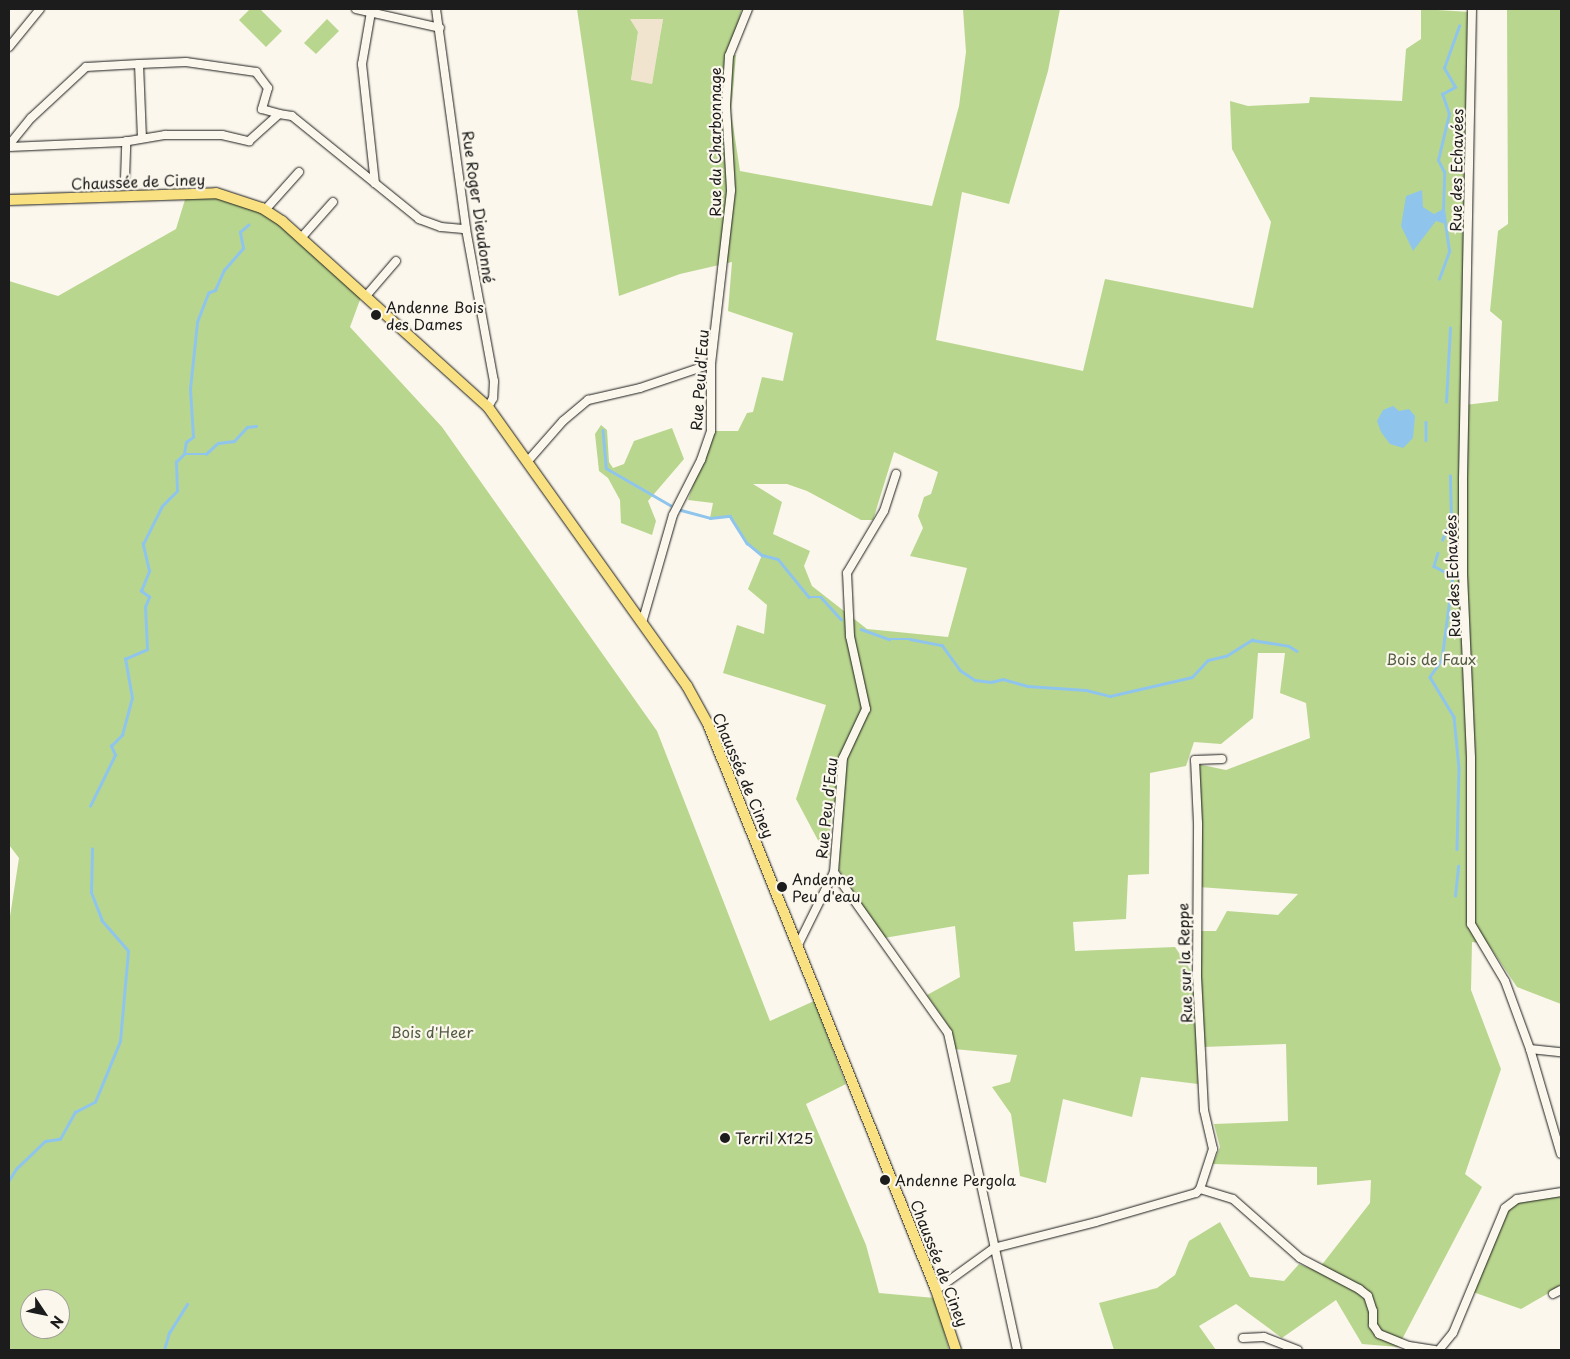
<!DOCTYPE html>
<meta charset="utf-8">
<style>
body{margin:0}
#map{position:relative;width:1570px;height:1359px;overflow:hidden;background:#fbf7ec;font-family:"Playpen Sans",sans-serif}
div>[style]{position:absolute}
[style*='--x']{left:calc(var(--x)*1px);top:calc(var(--y)*1px);width:calc(var(--w)*1px);rotate:calc(var(--a)*1deg)}
.built>*{inset:0;background:#f0e4ce}
.green>*{inset:0;background:#b9d68e}
.water>*{inset:0;background:#8fc5ed}
.stream>*{height:2.5px;margin:-1.25px;padding:0 1.25px;transform-origin:1.25px;border-radius:1.25px;background:#8fc5ed}
.roads{filter:drop-shadow(0 0 1px #1c1c1c) drop-shadow(0 0 1px #1c1c1c)}
.minor>*{height:8px;margin:-4px;padding:0 4px;transform-origin:4px;border-radius:4px;background:#fbf7ec}
.major>*{height:10px;margin:-5px;padding:0 5px;transform-origin:5px;border-radius:5px;background:#f9e181}
.dots>*{width:14px;height:14px;translate:-50% -50%;box-sizing:border-box;border:2px solid #fbf7ec;border-radius:50%}
span{translate:-50% -50%;white-space:nowrap;text-align:center;line-height:1.15;-webkit-text-stroke:4.5px #fbf7ec;paint-order:stroke}
.street-label{font-size:15px;color:#1c1c1c}
.poi-label{font-size:15px;color:#1c1c1c}
.left{translate:0 -50%;text-align:left}
.park-label{font-size:15px;color:#535d44}
.frame{position:absolute;inset:0;border:10px solid #1c1c1c;pointer-events:none}
.north{position:absolute;left:20px;top:1289px;width:50px;height:50px;box-sizing:border-box;background:#fbf7ec;border:1px solid #a29f99;border-radius:50%;rotate:124deg;font-size:14px;font-weight:700;line-height:20px;text-align:center;color:#1c1c1c}
.north::after{content:'';display:block;margin:auto;width:18px;height:22px;background:#1c1c1c;clip-path:polygon(50% 0,100% 100%,50% 72%,0 100%)}
</style>
<div id="map">
<div class="built">
<i style="clip-path:polygon(663px 18px,652px 84px,631px 81px,638px 33px,629px 19px)"></i>
</div>
<div class="green">
<i style="clip-path:polygon(250px 9px,260px 9px,282px 31px,266px 47px,239px 20px)"></i>
<i style="clip-path:polygon(evenodd,577px 9px,742px 9px,729px 56px,736px 55px,731px 112px,740px 171px,932px 206px,959px 106px,966px 52px,963px 9px,1060px 9px,1048px 71px,1009px 204px,962px 192px,936px 340px,1083px 371px,1105px 279px,1253px 308px,1271px 222px,1232px 149px,1230px 101px,1248px 106px,1309px 103px,1310px 97px,1402px 101px,1406px 49px,1421px 39px,1421px 9px,1470px 12px,1465px 405px,1498px 401px,1502px 321px,1490px 311px,1498px 231px,1508px 224px,1507px 9px,1561px 9px,1561px 1004px,1517px 987px,1488px 944px,1472px 942px,1471px 990px,1501px 1069px,1465px 1174px,1482px 1187px,1398px 1347px,1362px 1344px,1336px 1300px,1282px 1338px,1236px 1304px,1199px 1326px,1216px 1350px,1114px 1350px,1099px 1303px,1157px 1288px,1175px 1275px,1189px 1241px,1220px 1222px,1250px 1277px,1284px 1281px,1299px 1264px,1317px 1271px,1370px 1203px,1371px 1180px,1317px 1185px,1317px 1167px,1213px 1164px,1220px 1147px,1214px 1124px,1288px 1121px,1286px 1044px,1203px 1047px,1199px 931px,1216px 931px,1227px 911px,1278px 915px,1298px 894px,1199px 887px,1197px 764px,1226px 770px,1310px 738px,1306px 703px,1280px 693px,1285px 653px,1258px 653px,1253px 718px,1221px 744px,1194px 742px,1186px 766px,1150px 773px,1149px 874px,1128px 875px,1126px 919px,1073px 922px,1075px 951px,1175px 947px,1194px 975px,1198px 1084px,1141px 1077px,1132px 1117px,1063px 1099px,1046px 1183px,1020px 1176px,1011px 1114px,992px 1087px,1010px 1082px,1017px 1055px,954px 1049px,950px 1028px,927px 995px,960px 977px,955px 926px,884px 938px,839px 870px,841px 808px,831px 809px,829px 861px,796px 799px,826px 705px,723px 673px,737px 625px,764px 634px,767px 605px,748px 589px,762px 555px,747px 543px,730px 516px,710px 518px,713px 503px,688px 500px,711px 431px,738px 431px,747px 413px,753px 412px,762px 377px,783px 381px,793px 333px,728px 311px,732px 262px,680px 274px,619px 296px,577px 9px,630px 19px,663px 19px,652px 84px,631px 80px,638px 32px,630px 19px,577px 9px,894px 452px,938px 472px,931px 494px,924px 497px,918px 516px,923px 528px,910px 556px,967px 568px,948px 637px,867px 629px,812px 586px,804px 566px,810px 551px,773px 534px,782px 502px,753px 484px,787px 484px,807px 491px,861px 520px,873px 520px,894px 452px)"></i>
<i style="clip-path:polygon(327px 19px,339px 31px,316px 54px,304px 43px)"></i>
<i style="clip-path:polygon(evenodd,187px 193px,216px 193px,265px 210px,361px 297px,350px 327px,442px 427px,657px 731px,770px 1021px,814px 1001px,846px 1084px,806px 1104px,866px 1245px,879px 1293px,935px 1298px,949px 1350px,9px 1350px,9px 923px,19px 858px,9px 845px,9px 281px,58px 296px,176px 229px,187px 193px,30px 1299px,60px 1299px,60px 1329px,30px 1329px,30px 1299px)"></i>
<i style="clip-path:polygon(601px 425px,607px 430px,609px 462px,613px 468px,624px 464px,634px 441px,672px 428px,684px 459px,648px 501px,656px 521px,652px 535px,621px 523px,620px 500px,608px 478px,599px 471px,595px 434px)"></i>
<i style="clip-path:polygon(1561px 1196px,1561px 1286px,1521px 1309px,1473px 1292px,1507px 1210px,1518px 1201px)"></i>
</div>
<div class="water">
<i style="clip-path:polygon(1422px 190px,1423px 207px,1434px 214px,1443px 209px,1445px 224px,1436px 221px,1413px 251px,1401px 226px,1406px 196px)"></i>
<i style="clip-path:polygon(1393px 406px,1399px 411px,1409px 409px,1415px 416px,1413px 438px,1403px 448px,1390px 444px,1381px 432px,1377px 421px,1383px 410px)"></i>
</div>
<div class="stream">
<i style="--x:1439;--y:279;--w:30;--a:-70"></i>
<i style="--x:1449;--y:251;--w:42;--a:-98.1"></i>
<i style="--x:1443;--y:209;--w:37;--a:-88"></i>
<i style="--x:1444;--y:172;--w:13;--a:-117"></i>
<i style="--x:1438;--y:160;--w:47;--a:-76.6"></i>
<i style="--x:1449;--y:114;--w:21;--a:-109"></i>
<i style="--x:1442;--y:94;--w:15;--a:-28"></i>
<i style="--x:1455;--y:87;--w:22;--a:-120"></i>
<i style="--x:1444;--y:68;--w:45;--a:-70.3"></i>
<i style="--x:1446;--y:402;--w:74;--a:-86.9"></i>
<i style="--x:1426;--y:422;--w:18;--a:90"></i>
<i style="--x:603;--y:430;--w:38;--a:85"></i>
<i style="--x:606;--y:468;--w:74;--a:30"></i>
<i style="--x:184;--y:454;--w:22;--a:0"></i>
<i style="--x:206;--y:454;--w:16;--a:-43"></i>
<i style="--x:218;--y:443;--w:16;--a:-7"></i>
<i style="--x:234;--y:441;--w:19;--a:-47"></i>
<i style="--x:247;--y:427;--w:9;--a:-6"></i>
<i style="--x:681;--y:510;--w:30;--a:15"></i>
<i style="--x:710;--y:518;--w:20;--a:-6"></i>
<i style="--x:730;--y:516;--w:32;--a:58"></i>
<i style="--x:747;--y:543;--w:19;--a:39"></i>
<i style="--x:762;--y:555;--w:16;--a:14"></i>
<i style="--x:778;--y:559;--w:49;--a:50.8"></i>
<i style="--x:809;--y:597;--w:12;--a:0"></i>
<i style="--x:821;--y:597;--w:30;--a:48"></i>
<i style="--x:1442;--y:540;--w:21;--a:-65"></i>
<i style="--x:1451;--y:521;--w:45;--a:-91.3"></i>
<i style="--x:1438;--y:553;--w:14;--a:107"></i>
<i style="--x:1434;--y:566;--w:21;--a:28"></i>
<i style="--x:1453;--y:576;--w:85;--a:97.5"></i>
<i style="--x:1442;--y:660;--w:21;--a:125"></i>
<i style="--x:1430;--y:677;--w:47;--a:59"></i>
<i style="--x:1454;--y:717;--w:51;--a:84.4"></i>
<i style="--x:1459;--y:768;--w:81;--a:91.4"></i>
<i style="--x:861;--y:629;--w:30;--a:20"></i>
<i style="--x:889;--y:639;--w:21;--a:0"></i>
<i style="--x:910;--y:639;--w:33;--a:11"></i>
<i style="--x:942;--y:645;--w:31;--a:54"></i>
<i style="--x:960;--y:670;--w:18;--a:34"></i>
<i style="--x:975;--y:680;--w:16;--a:7"></i>
<i style="--x:991;--y:682;--w:12;--a:-14"></i>
<i style="--x:1003;--y:679;--w:25;--a:16"></i>
<i style="--x:1027;--y:686;--w:59;--a:3.9"></i>
<i style="--x:1086;--y:690;--w:25;--a:14"></i>
<i style="--x:1110;--y:696;--w:84;--a:-13"></i>
<i style="--x:1192;--y:677;--w:23;--a:-47"></i>
<i style="--x:1208;--y:660;--w:18;--a:-13"></i>
<i style="--x:1226;--y:656;--w:31;--a:-32"></i>
<i style="--x:1252;--y:640;--w:37;--a:9"></i>
<i style="--x:1289;--y:646;--w:9;--a:32"></i>
<i style="--x:90;--y:806;--w:57;--a:-63.9"></i>
<i style="--x:115;--y:755;--w:10;--a:-114"></i>
<i style="--x:111;--y:746;--w:16;--a:-45"></i>
<i style="--x:122;--y:735;--w:38;--a:-75"></i>
<i style="--x:132;--y:698;--w:40;--a:-100"></i>
<i style="--x:125;--y:659;--w:24;--a:-24"></i>
<i style="--x:147;--y:649;--w:42;--a:-92.7"></i>
<i style="--x:145;--y:607;--w:11;--a:-68"></i>
<i style="--x:149;--y:597;--w:10;--a:-143"></i>
<i style="--x:141;--y:591;--w:22;--a:-68"></i>
<i style="--x:149;--y:571;--w:28;--a:-103"></i>
<i style="--x:143;--y:544;--w:42;--a:-63.4"></i>
<i style="--x:162;--y:506;--w:21;--a:-45"></i>
<i style="--x:177;--y:491;--w:29;--a:-92"></i>
<i style="--x:176;--y:462;--w:11;--a:-45"></i>
<i style="--x:184;--y:454;--w:12;--a:-81"></i>
<i style="--x:186;--y:442;--w:9;--a:-36"></i>
<i style="--x:193;--y:437;--w:48;--a:-93.6"></i>
<i style="--x:190;--y:389;--w:67;--a:-84"></i>
<i style="--x:197;--y:322;--w:31;--a:-69"></i>
<i style="--x:208;--y:293;--w:8;--a:-23"></i>
<i style="--x:215;--y:290;--w:22;--a:-66"></i>
<i style="--x:224;--y:270;--w:29;--a:-49"></i>
<i style="--x:243;--y:248;--w:16;--a:-101"></i>
<i style="--x:240;--y:232;--w:11;--a:-41"></i>
<i style="--x:1455;--y:896;--w:30;--a:-84"></i>
<i style="--x:9;--y:1180;--w:13;--a:-58"></i>
<i style="--x:16;--y:1169;--w:40;--a:-44"></i>
<i style="--x:45;--y:1141;--w:15;--a:-8"></i>
<i style="--x:60;--y:1139;--w:31;--a:-61"></i>
<i style="--x:75;--y:1112;--w:22;--a:-27"></i>
<i style="--x:95;--y:1102;--w:66;--a:-67.7"></i>
<i style="--x:120;--y:1041;--w:90;--a:-84.9"></i>
<i style="--x:128;--y:951;--w:40;--a:-131"></i>
<i style="--x:102;--y:921;--w:30;--a:-111"></i>
<i style="--x:91;--y:893;--w:44;--a:-88.7"></i>
<i style="--x:164;--y:1350;--w:18;--a:-74"></i>
<i style="--x:169;--y:1333;--w:34;--a:-58"></i>
</div>
<div class="roads">
<div class="minor">
<i style="--x:356;--y:9;--w:86;--a:12.7"></i>
<i style="--x:436;--y:9;--w:222;--a:82.2"></i>
<i style="--x:466;--y:229;--w:155;--a:79.6"></i>
<i style="--x:494;--y:381;--w:17;--a:93"></i>
<i style="--x:493;--y:398;--w:10;--a:119"></i>
<i style="--x:1472;--y:9;--w:472;--a:91.1"></i>
<i style="--x:1463;--y:481;--w:93;--a:90"></i>
<i style="--x:1463;--y:574;--w:184;--a:87.5"></i>
<i style="--x:1471;--y:758;--w:166;--a:90"></i>
<i style="--x:1471;--y:924;--w:66;--a:59.2"></i>
<i style="--x:1505;--y:981;--w:72;--a:69.8"></i>
<i style="--x:1530;--y:1049;--w:109;--a:73.6"></i>
<i style="--x:371;--y:12;--w:53;--a:99.8"></i>
<i style="--x:362;--y:64;--w:120;--a:83.8"></i>
<i style="--x:9;--y:47;--w:49;--a:-50.8"></i>
<i style="--x:139;--y:64;--w:47;--a:-2.4"></i>
<i style="--x:186;--y:62;--w:71;--a:8.1"></i>
<i style="--x:256;--y:72;--w:20;--a:53"></i>
<i style="--x:268;--y:88;--w:22;--a:106"></i>
<i style="--x:262;--y:109;--w:18;--a:16"></i>
<i style="--x:9;--y:145;--w:35;--a:-51"></i>
<i style="--x:31;--y:118;--w:75;--a:-42.8"></i>
<i style="--x:86;--y:67;--w:53;--a:-3.2"></i>
<i style="--x:139;--y:64;--w:74;--a:87.7"></i>
<i style="--x:9;--y:147;--w:114;--a:-2.5"></i>
<i style="--x:123;--y:142;--w:43;--a:-9.5"></i>
<i style="--x:165;--y:135;--w:57;--a:0"></i>
<i style="--x:222;--y:135;--w:28;--a:13"></i>
<i style="--x:249;--y:141;--w:40;--a:-42"></i>
<i style="--x:279;--y:114;--w:13;--a:9"></i>
<i style="--x:292;--y:116;--w:164;--a:39"></i>
<i style="--x:419;--y:219;--w:23;--a:20"></i>
<i style="--x:441;--y:227;--w:25;--a:5"></i>
<i style="--x:125;--y:179;--w:38;--a:-88"></i>
<i style="--x:265;--y:210;--w:51;--a:-48.2"></i>
<i style="--x:301;--y:238;--w:48;--a:-48.4"></i>
<i style="--x:366;--y:296;--w:46;--a:-49.4"></i>
<i style="--x:527;--y:462;--w:55;--a:-48.7"></i>
<i style="--x:563;--y:421;--w:33;--a:-40"></i>
<i style="--x:588;--y:400;--w:53;--a:-13"></i>
<i style="--x:640;--y:388;--w:75;--a:-18.7"></i>
<i style="--x:642;--y:623;--w:112;--a:-74"></i>
<i style="--x:673;--y:515;--w:62;--a:-63"></i>
<i style="--x:701;--y:460;--w:31;--a:-71"></i>
<i style="--x:711;--y:431;--w:67;--a:-90"></i>
<i style="--x:711;--y:364;--w:175;--a:-83.4"></i>
<i style="--x:731;--y:190;--w:85;--a:-93.4"></i>
<i style="--x:726;--y:105;--w:49;--a:-86.5"></i>
<i style="--x:729;--y:56;--w:51;--a:-68"></i>
<i style="--x:834;--y:872;--w:197;--a:54.7"></i>
<i style="--x:948;--y:1033;--w:324;--a:77.7"></i>
<i style="--x:798;--y:945;--w:81;--a:-63.7"></i>
<i style="--x:834;--y:872;--w:114;--a:-85.5"></i>
<i style="--x:843;--y:758;--w:54;--a:-64.9"></i>
<i style="--x:866;--y:709;--w:75;--a:-102.4"></i>
<i style="--x:850;--y:636;--w:63;--a:-92.7"></i>
<i style="--x:847;--y:573;--w:72;--a:-59.2"></i>
<i style="--x:884;--y:511;--w:39;--a:-72"></i>
<i style="--x:1530;--y:1049;--w:31;--a:6"></i>
<i style="--x:1200;--y:1189;--w:34;--a:17"></i>
<i style="--x:1233;--y:1199;--w:89;--a:41.4"></i>
<i style="--x:1300;--y:1258;--w:67;--a:27.7"></i>
<i style="--x:1359;--y:1289;--w:11;--a:38"></i>
<i style="--x:1368;--y:1296;--w:16;--a:72"></i>
<i style="--x:1373;--y:1311;--w:14;--a:90"></i>
<i style="--x:1373;--y:1325;--w:11;--a:56"></i>
<i style="--x:1379;--y:1334;--w:32;--a:22"></i>
<i style="--x:1409;--y:1346;--w:26;--a:9"></i>
<i style="--x:936;--y:1290;--w:72;--a:-35.9"></i>
<i style="--x:994;--y:1248;--w:105;--a:-14.3"></i>
<i style="--x:1096;--y:1222;--w:104;--a:-16.2"></i>
<i style="--x:1196;--y:1193;--w:6;--a:-45"></i>
<i style="--x:1200;--y:1189;--w:42;--a:-72"></i>
<i style="--x:1213;--y:1149;--w:40;--a:-103"></i>
<i style="--x:1204;--y:1110;--w:134;--a:-93"></i>
<i style="--x:1197;--y:976;--w:153;--a:-89.6"></i>
<i style="--x:1198;--y:823;--w:63;--a:-92.7"></i>
<i style="--x:1195;--y:760;--w:27;--a:-2"></i>
<i style="--x:1553;--y:1294;--w:9;--a:-27"></i>
<i style="--x:1243;--y:1338;--w:21;--a:-3"></i>
<i style="--x:1264;--y:1337;--w:36;--a:21"></i>
<i style="--x:1439;--y:1350;--w:22;--a:-51"></i>
<i style="--x:1453;--y:1333;--w:135;--a:-67.4"></i>
<i style="--x:1505;--y:1208;--w:15;--a:-37"></i>
<i style="--x:1517;--y:1199;--w:45;--a:-9"></i>
</div>
<div class="major">
<i style="--x:9;--y:200;--w:207;--a:-1.9"></i>
<i style="--x:216;--y:193;--w:48;--a:18.1"></i>
<i style="--x:262;--y:208;--w:24;--a:33"></i>
<i style="--x:282;--y:221;--w:278;--a:42.1"></i>
<i style="--x:488;--y:407;--w:343;--a:54.5"></i>
<i style="--x:687;--y:686;--w:43;--a:61.1"></i>
<i style="--x:708;--y:724;--w:610;--a:68.06"></i>
<i style="--x:936;--y:1290;--w:63;--a:71.6"></i>
</div>
</div>
<div class="dots">
<i style="left:376px;top:315px;background:#1c1c1c"></i>
<i style="left:782px;top:887px;background:#1c1c1c"></i>
<i style="left:725px;top:1138px;background:#1c1c1c"></i>
<i style="left:885px;top:1180px;background:#1c1c1c"></i>
</div>
<div class="street-label">
<span style="left:715px;top:142px;rotate:-90deg">Rue du Charbonnage</span>
<span style="left:1456px;top:170px;rotate:-89deg">Rue des Echavées</span>
<span style="left:138px;top:181px;rotate:-2deg">Chaussée de Ciney</span>
<span style="left:479px;top:207px;rotate:82deg">Rue Roger Dieudonné</span>
<span style="left:699px;top:380px;rotate:-86deg">Rue Peu d'Eau</span>
<span style="left:1452px;top:576px;rotate:-92deg">Rue des Echavées</span>
<span style="left:744px;top:775px;rotate:67deg">Chaussée de Ciney</span>
<span style="left:826px;top:808px;rotate:-84deg">Rue Peu d'Eau</span>
<span style="left:1184px;top:963px;rotate:-92deg">Rue sur la Reppe</span>
<span style="left:940px;top:1263px;rotate:69deg">Chaussée de Ciney</span>
</div>
<div class="poi-label">
<span class="left" style="left:386px;top:315px">Andenne Bois<br>des Dames</span>
<span class="left" style="left:792px;top:887px">Andenne<br>Peu d'eau</span>
<span class="left" style="left:735px;top:1138px">Terril X125</span>
<span class="left" style="left:895px;top:1180px">Andenne Pergola</span>
</div>
<div class="park-label">
<span style="left:1431px;top:659px">Bois de Faux</span>
<span style="left:432px;top:1032px">Bois d'Heer</span>
</div>
<div class="frame"></div>
<div class="north">N</div>
</div>
